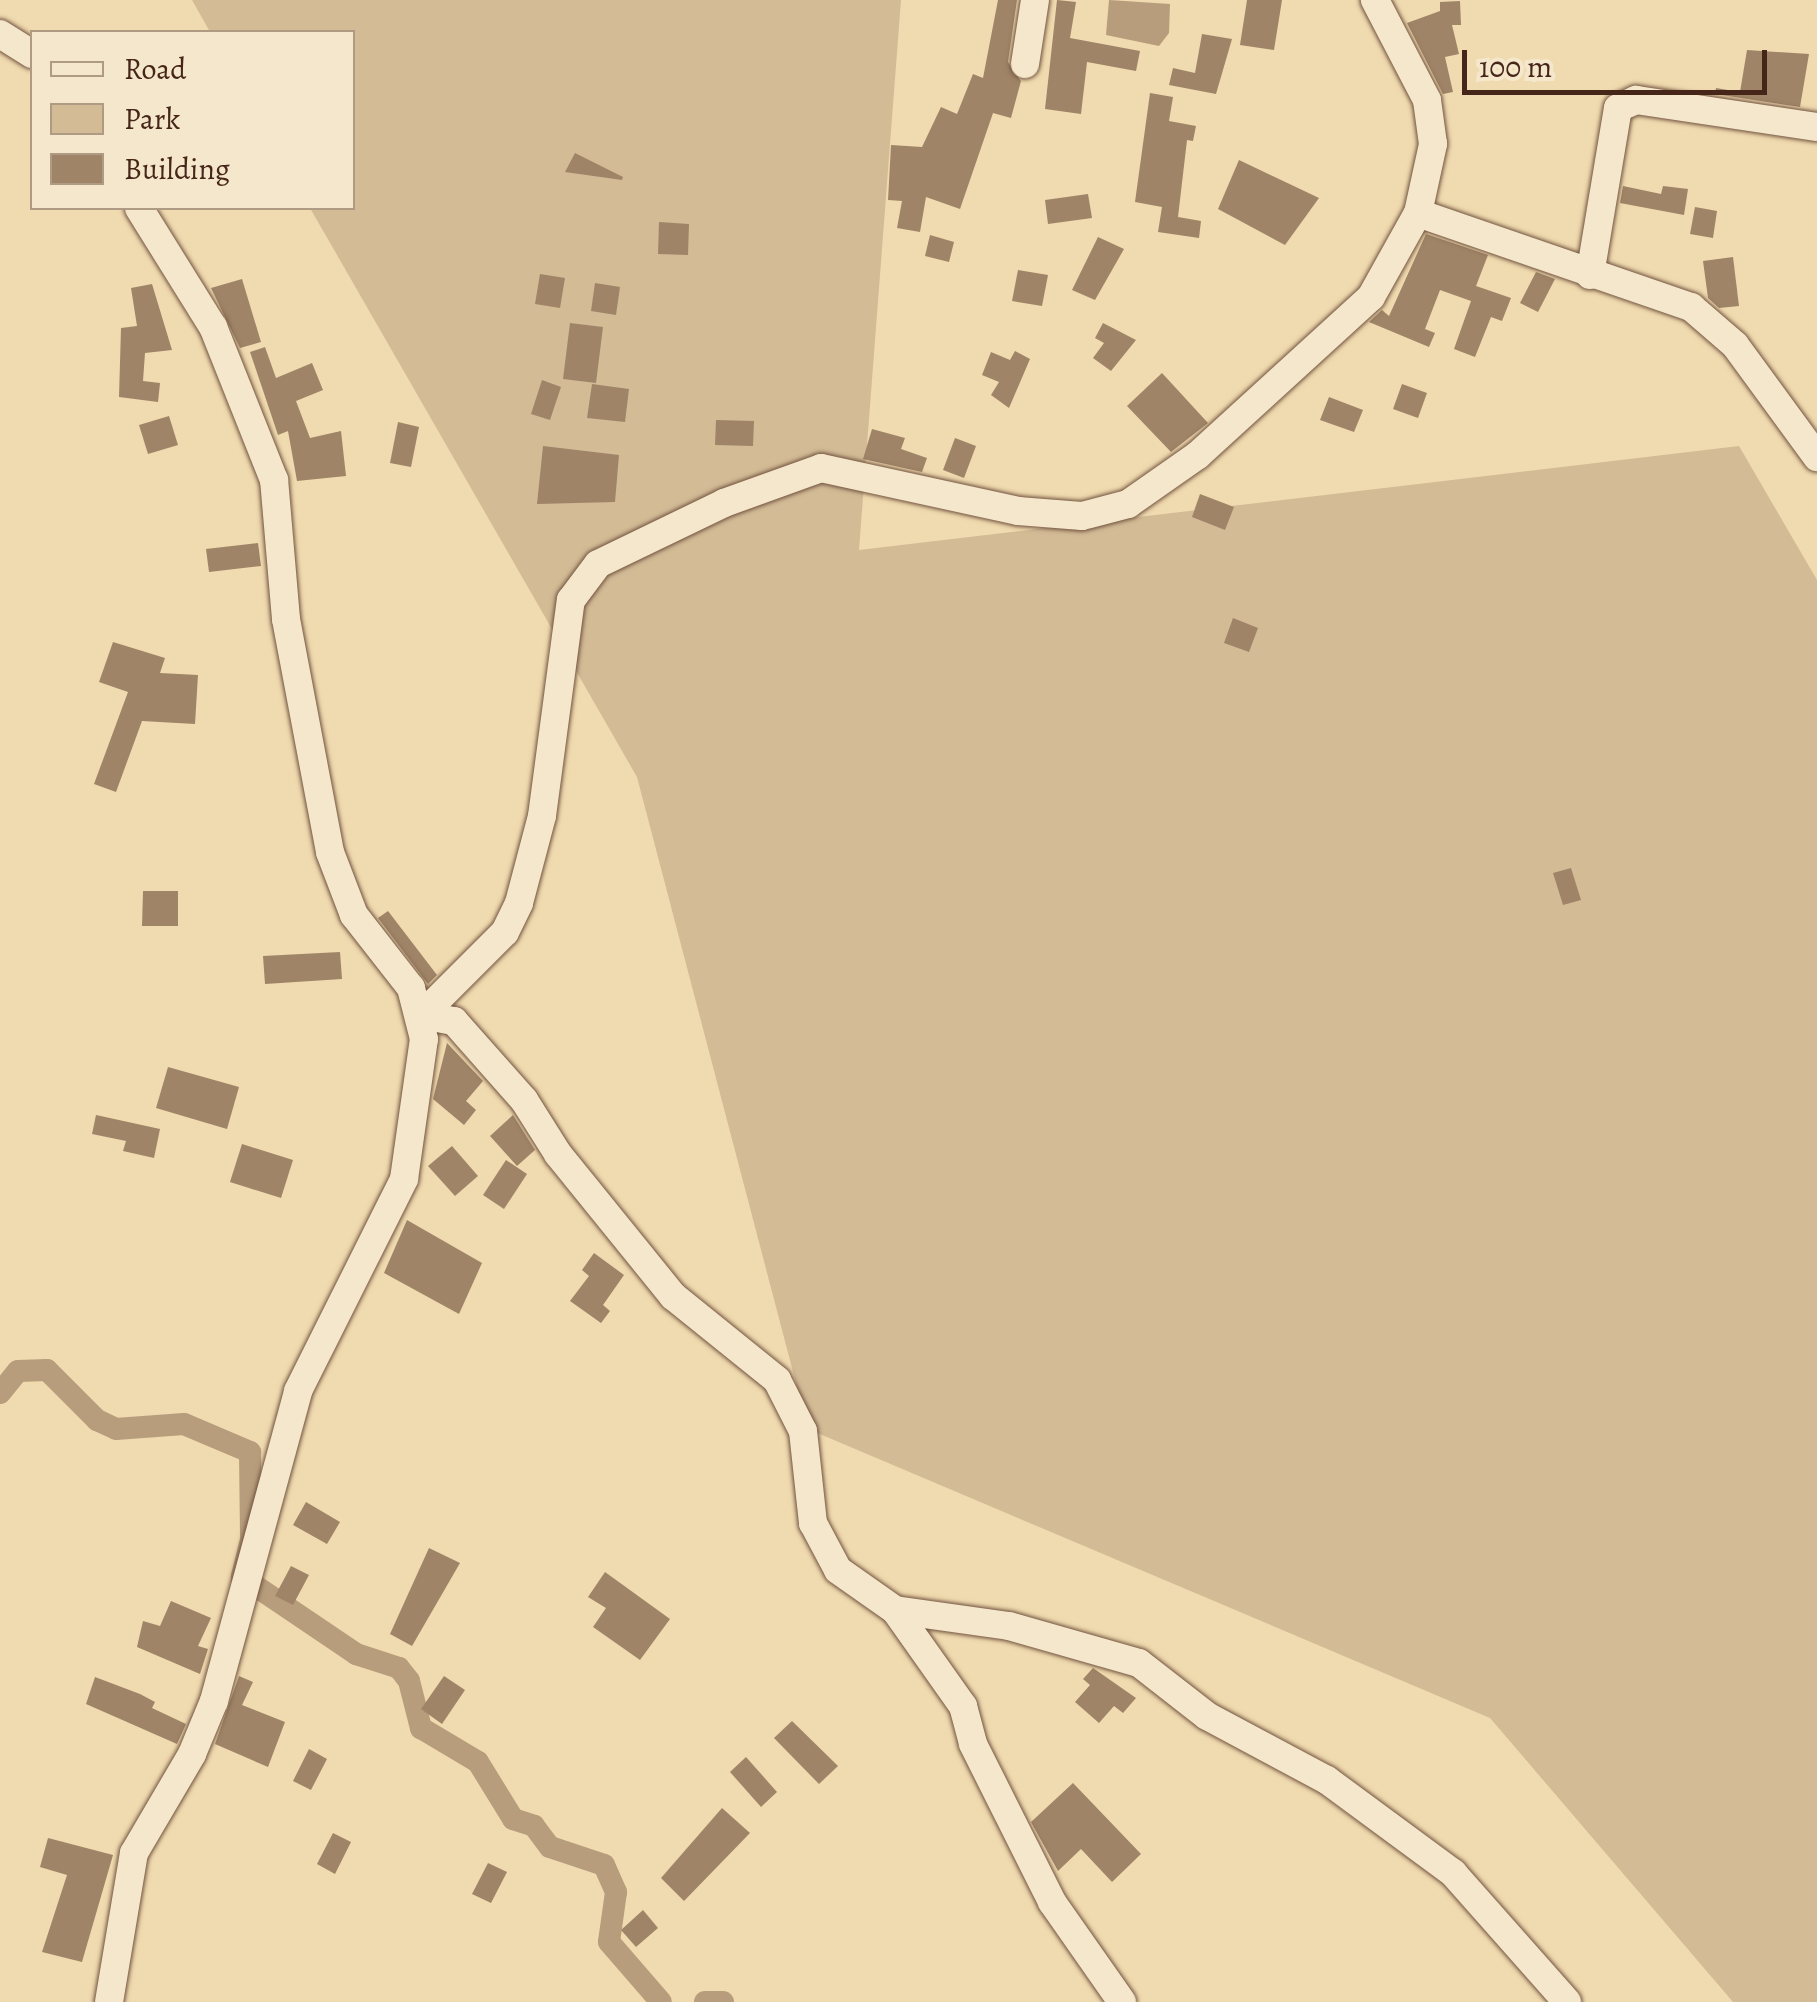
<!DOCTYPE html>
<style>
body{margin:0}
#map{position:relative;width:1817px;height:2002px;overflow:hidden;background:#f0daaf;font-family:Alegreya,serif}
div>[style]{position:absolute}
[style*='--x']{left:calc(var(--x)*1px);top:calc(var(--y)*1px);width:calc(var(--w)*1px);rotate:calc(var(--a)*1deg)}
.green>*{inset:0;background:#d3bb96}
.water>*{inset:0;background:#b79d7c}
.canal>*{height:22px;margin:-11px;padding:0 11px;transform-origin:11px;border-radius:11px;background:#b79d7c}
.building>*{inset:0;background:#9f8467}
.roads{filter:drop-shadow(0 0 2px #71533f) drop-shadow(0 0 2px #71533f)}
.minor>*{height:28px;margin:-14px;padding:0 14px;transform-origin:14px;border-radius:14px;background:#f5e7cb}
span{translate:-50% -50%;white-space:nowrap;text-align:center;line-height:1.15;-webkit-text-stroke:8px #f5e7cb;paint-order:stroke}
.legend{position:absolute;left:30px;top:30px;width:325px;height:180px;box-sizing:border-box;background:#f5e7cb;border:2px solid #af9a84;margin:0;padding:12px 18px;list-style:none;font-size:30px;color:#47261a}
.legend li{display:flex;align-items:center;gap:20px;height:50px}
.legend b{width:50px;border:2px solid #af9a84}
.scale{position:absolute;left:1462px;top:50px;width:305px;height:45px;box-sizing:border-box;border:5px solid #47261a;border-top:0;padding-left:12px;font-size:30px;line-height:35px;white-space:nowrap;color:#47261a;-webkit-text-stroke:8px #f5e7cb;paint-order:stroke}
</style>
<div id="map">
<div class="green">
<i style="clip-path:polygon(192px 0,901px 0,859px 550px,1739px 446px,1817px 580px,1817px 2002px,1733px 2002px,1490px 1718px,808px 1429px,637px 777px,310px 208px,352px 208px,352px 32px,210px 32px)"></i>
</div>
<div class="water">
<i style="clip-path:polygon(1109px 0,1170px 4px,1169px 33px,1159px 46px,1106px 35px)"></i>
</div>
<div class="canal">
<i style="--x:0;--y:1393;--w:28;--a:-51"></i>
<i style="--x:18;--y:1371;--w:29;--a:-2"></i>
<i style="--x:47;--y:1370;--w:71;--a:45"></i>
<i style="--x:97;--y:1420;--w:21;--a:25"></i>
<i style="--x:116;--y:1429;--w:68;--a:-4.2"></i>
<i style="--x:184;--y:1424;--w:72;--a:23"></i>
<i style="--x:250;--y:1452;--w:88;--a:89.3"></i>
<i style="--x:251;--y:1540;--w:38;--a:104"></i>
<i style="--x:242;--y:1577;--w:138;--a:34"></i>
<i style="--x:356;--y:1654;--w:45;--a:18"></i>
<i style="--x:399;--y:1668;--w:16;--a:52"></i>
<i style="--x:409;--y:1681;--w:49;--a:75.7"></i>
<i style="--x:421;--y:1728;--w:66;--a:30.8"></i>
<i style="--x:478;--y:1762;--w:67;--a:58.4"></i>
<i style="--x:513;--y:1819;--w:22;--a:18"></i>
<i style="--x:534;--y:1826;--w:26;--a:53"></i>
<i style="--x:550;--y:1847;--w:57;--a:18.4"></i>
<i style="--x:604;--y:1865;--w:30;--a:66"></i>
<i style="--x:616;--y:1892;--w:50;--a:98"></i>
<i style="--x:609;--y:1942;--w:79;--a:49.1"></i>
<i style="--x:705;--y:2002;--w:18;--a:0"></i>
</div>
<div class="building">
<i style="clip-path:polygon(998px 0,1017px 0,1008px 62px,1021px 81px,1011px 118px,993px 113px,960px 209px,926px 197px,920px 232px,897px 228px,902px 201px,888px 200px,891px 145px,922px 147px,941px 107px,957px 114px,973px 74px,983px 78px)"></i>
<i style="clip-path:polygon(1057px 0,1076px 2px,1070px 38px,1140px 51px,1136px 71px,1087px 62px,1081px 114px,1045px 109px)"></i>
<i style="clip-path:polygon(1247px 0,1282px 0,1274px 50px,1240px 45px)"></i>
<i style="clip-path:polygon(1460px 1px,1461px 25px,1452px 25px,1459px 54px,1445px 57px,1453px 92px,1443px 94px,1407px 23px,1440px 11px,1440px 2px)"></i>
<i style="clip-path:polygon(1202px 34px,1232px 39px,1216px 94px,1169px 85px,1173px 68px,1195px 73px)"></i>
<i style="clip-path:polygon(1747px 50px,1809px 54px,1800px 107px,1715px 94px,1716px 88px,1740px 92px)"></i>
<i style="clip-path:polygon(1150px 93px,1173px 97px,1169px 121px,1196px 126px,1193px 141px,1187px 140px,1178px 217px,1201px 221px,1199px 238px,1158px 232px,1162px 207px,1135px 202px)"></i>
<i style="clip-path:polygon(575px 153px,623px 177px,622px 180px,565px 172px)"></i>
<i style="clip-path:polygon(1239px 160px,1319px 198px,1285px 245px,1218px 209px)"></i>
<i style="clip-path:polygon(1623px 186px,1661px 194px,1663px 186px,1688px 189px,1684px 215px,1620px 203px)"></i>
<i style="clip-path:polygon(1088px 194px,1092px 218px,1048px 224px,1045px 200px)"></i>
<i style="clip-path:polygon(1695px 207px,1717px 211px,1713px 238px,1690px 234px)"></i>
<i style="clip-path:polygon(659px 222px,689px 224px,688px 255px,658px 254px)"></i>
<i style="clip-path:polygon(1426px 234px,1488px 255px,1476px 286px,1511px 298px,1502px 321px,1491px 317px,1475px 357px,1454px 349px,1471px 301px,1440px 290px,1425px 329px,1435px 333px,1429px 347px,1369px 322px,1382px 310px,1389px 316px)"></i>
<i style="clip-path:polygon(930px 235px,954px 242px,949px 262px,925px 256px)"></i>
<i style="clip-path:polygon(1098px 237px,1124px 249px,1095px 300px,1072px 290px)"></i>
<i style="clip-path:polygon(1733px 257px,1739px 306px,1719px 308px,1708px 298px,1703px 261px)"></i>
<i style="clip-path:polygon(1018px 270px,1048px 275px,1042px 306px,1012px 301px)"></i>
<i style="clip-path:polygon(1536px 272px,1555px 279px,1538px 312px,1520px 303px)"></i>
<i style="clip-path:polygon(540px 274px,565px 278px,560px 308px,535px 304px)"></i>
<i style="clip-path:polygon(242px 279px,261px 342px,240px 348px,211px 288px)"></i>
<i style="clip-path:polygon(595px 283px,620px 287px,616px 315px,591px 311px)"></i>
<i style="clip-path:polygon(152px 284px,172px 350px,145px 353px,143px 381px,160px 383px,158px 402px,119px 397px,121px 328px,137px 326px,131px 288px)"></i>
<i style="clip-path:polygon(570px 323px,603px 327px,596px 383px,563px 379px)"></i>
<i style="clip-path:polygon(1103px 323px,1136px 340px,1111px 371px,1093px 358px,1104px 343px,1095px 338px)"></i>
<i style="clip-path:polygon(265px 347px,276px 378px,312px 363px,323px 390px,296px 401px,310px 438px,341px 431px,346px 476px,297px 481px,288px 431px,278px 435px,250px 352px)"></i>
<i style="clip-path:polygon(1015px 351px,1030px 359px,1009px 408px,991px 395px,999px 382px,982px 375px,991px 352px,1010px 360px)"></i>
<i style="clip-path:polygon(1162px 373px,1208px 423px,1171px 452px,1127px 406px)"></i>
<i style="clip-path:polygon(542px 380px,561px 387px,550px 420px,531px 414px)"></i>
<i style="clip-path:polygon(592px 384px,629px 389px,625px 422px,587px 418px)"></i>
<i style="clip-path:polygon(1402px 384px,1427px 393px,1418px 418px,1393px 409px)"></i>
<i style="clip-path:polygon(1329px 397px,1363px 410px,1354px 432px,1320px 420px)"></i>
<i style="clip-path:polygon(169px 416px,178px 445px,148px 454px,139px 425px)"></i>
<i style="clip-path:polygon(716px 420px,754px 421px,753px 446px,715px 445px)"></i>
<i style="clip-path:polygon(398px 422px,419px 427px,411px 467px,390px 463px)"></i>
<i style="clip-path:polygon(872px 429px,905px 438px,901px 449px,927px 458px,922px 472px,863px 459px)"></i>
<i style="clip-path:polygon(955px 438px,976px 446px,964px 478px,943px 470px)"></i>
<i style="clip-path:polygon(543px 446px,619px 455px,615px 502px,537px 504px)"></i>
<i style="clip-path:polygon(1200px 494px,1234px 507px,1225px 530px,1192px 517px)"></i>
<i style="clip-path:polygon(258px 543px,261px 566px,209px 572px,206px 549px)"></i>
<i style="clip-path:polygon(1233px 618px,1258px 628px,1249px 652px,1224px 643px)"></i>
<i style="clip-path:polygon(113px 642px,165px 658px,160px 673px,198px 675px,195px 724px,142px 721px,116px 792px,94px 784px,128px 692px,99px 682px)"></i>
<i style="clip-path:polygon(1571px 868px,1581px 900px,1563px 905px,1553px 873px)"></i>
<i style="clip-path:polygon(143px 891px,178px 891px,178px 926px,142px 926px)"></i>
<i style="clip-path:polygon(388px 911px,437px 975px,428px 984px,378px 918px)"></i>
<i style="clip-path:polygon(340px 952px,342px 979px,265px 984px,263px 956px)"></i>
<i style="clip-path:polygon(447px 1043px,483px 1081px,466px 1101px,476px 1110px,464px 1125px,433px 1099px)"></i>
<i style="clip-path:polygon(168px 1067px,239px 1087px,227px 1129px,156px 1108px)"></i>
<i style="clip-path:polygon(96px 1115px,160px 1129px,154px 1158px,123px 1151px,126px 1141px,92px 1134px)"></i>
<i style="clip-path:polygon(513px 1115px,535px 1150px,517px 1166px,490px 1136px)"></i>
<i style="clip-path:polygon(242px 1144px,293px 1160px,281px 1198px,230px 1182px)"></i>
<i style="clip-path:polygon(452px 1146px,478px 1176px,455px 1196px,428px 1166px)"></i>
<i style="clip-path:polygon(506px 1160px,527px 1174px,504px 1209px,483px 1195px)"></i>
<i style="clip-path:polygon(407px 1220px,482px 1263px,459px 1314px,384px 1273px)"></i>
<i style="clip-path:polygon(594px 1253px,624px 1275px,603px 1305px,610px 1311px,601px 1323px,570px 1301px,589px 1276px,582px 1270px)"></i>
<i style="clip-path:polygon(306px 1502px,340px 1522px,327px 1544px,293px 1525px)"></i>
<i style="clip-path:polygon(429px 1548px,460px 1563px,412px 1646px,390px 1634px)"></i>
<i style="clip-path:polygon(291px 1566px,309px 1575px,293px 1605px,275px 1596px)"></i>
<i style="clip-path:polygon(605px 1572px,670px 1619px,640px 1660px,593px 1627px,606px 1608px,588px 1597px)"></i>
<i style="clip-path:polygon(171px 1601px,211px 1618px,198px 1646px,208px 1649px,200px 1674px,137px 1647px,143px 1621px,160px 1626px)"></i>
<i style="clip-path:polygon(1093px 1668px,1136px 1698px,1123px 1713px,1114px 1706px,1099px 1723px,1075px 1702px,1090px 1685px,1083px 1679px)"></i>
<i style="clip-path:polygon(239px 1676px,253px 1682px,242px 1705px,285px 1722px,268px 1767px,215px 1744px)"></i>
<i style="clip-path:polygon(444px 1676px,465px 1690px,442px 1724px,421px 1709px)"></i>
<i style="clip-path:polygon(95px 1677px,140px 1694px,155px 1702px,152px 1708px,186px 1724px,177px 1744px,86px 1704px)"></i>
<i style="clip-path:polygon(792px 1721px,838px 1766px,819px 1784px,774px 1738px)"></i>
<i style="clip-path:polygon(309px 1749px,327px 1759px,311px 1790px,293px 1781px)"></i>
<i style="clip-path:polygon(746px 1757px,777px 1792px,761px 1807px,730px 1772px)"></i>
<i style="clip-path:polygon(1073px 1783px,1141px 1854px,1112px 1882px,1081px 1849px,1058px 1871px,1031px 1822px)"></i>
<i style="clip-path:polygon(722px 1808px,750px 1833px,684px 1901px,661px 1878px)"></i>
<i style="clip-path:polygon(333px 1833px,351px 1842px,335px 1874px,317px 1864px)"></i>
<i style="clip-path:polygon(48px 1838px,113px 1855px,82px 1962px,42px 1952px,67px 1875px,40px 1867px)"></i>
<i style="clip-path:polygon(488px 1863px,507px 1872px,491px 1903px,472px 1894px)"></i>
<i style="clip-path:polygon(643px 1910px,658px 1928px,636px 1947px,621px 1930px)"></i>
</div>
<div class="roads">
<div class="minor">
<i style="--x:0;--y:34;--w:38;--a:32"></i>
<i style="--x:1025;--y:64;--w:65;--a:-81.1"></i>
<i style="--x:1418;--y:213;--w:289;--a:19"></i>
<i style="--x:1691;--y:307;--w:58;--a:40.8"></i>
<i style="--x:1735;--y:345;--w:139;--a:53.8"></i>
<i style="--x:1590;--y:275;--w:169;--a:-80.5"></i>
<i style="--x:1618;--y:108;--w:20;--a:-24"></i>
<i style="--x:1636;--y:100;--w:183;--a:8.5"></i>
<i style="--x:422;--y:1015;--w:117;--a:-45"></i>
<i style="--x:505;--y:932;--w:32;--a:-64"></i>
<i style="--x:519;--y:903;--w:90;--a:-75.2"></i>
<i style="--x:542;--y:816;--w:218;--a:-82.4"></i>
<i style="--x:571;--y:600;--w:45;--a:-53.1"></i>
<i style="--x:598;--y:564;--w:140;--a:-25.8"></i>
<i style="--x:724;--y:503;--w:103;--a:-19.8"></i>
<i style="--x:821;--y:468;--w:202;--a:12.3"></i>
<i style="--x:1018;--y:511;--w:64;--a:4.5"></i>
<i style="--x:1082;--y:516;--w:48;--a:-14.6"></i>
<i style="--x:1128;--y:504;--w:85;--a:-35"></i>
<i style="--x:1198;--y:455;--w:234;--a:-42.4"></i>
<i style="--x:1371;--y:297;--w:96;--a:-60.8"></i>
<i style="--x:1418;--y:213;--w:71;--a:-77.7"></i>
<i style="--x:1433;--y:144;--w:44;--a:-97.8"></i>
<i style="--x:1427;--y:100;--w:113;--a:-117.5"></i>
<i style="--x:422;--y:1015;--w:33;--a:11"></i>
<i style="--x:454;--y:1021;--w:106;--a:48.5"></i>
<i style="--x:524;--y:1100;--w:64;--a:57.8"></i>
<i style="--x:558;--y:1154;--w:183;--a:51"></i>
<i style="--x:673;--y:1296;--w:134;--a:38.9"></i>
<i style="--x:777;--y:1380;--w:57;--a:63"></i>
<i style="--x:803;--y:1431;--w:93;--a:83.8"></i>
<i style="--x:813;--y:1523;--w:53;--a:62"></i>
<i style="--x:838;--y:1570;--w:70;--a:35.1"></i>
<i style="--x:895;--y:1610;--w:115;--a:8"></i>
<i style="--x:1009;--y:1626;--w:135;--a:15.9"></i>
<i style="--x:1139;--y:1663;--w:86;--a:37.9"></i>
<i style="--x:1207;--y:1716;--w:136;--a:28.1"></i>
<i style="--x:1327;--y:1780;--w:157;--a:36.4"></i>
<i style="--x:1453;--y:1873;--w:172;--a:48.5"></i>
<i style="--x:895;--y:1610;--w:118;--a:54.7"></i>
<i style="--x:963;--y:1706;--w:39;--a:75"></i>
<i style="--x:973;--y:1744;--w:177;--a:63.4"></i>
<i style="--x:1052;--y:1902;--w:122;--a:55"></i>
<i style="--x:109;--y:2002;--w:151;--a:-80.5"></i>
<i style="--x:134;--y:1853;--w:115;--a:-59.6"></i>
<i style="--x:192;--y:1754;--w:57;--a:-67.5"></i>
<i style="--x:214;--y:1701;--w:321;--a:-74.8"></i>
<i style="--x:298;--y:1391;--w:237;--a:-63.4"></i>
<i style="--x:404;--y:1179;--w:141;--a:-81.9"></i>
<i style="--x:424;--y:1039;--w:53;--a:-104.3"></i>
<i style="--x:411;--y:988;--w:93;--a:-128"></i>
<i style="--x:354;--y:915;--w:67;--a:-110.9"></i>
<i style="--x:330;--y:852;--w:237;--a:-100.7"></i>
<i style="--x:286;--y:619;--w:140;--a:-94.9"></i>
<i style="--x:274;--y:480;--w:165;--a:-111.7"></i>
<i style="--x:213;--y:327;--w:140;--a:-121.9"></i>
</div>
</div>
<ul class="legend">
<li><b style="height:12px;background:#f5e7cb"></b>Road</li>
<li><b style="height:28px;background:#d3bb96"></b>Park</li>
<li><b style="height:28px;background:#9f8467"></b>Building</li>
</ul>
<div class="scale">100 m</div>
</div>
